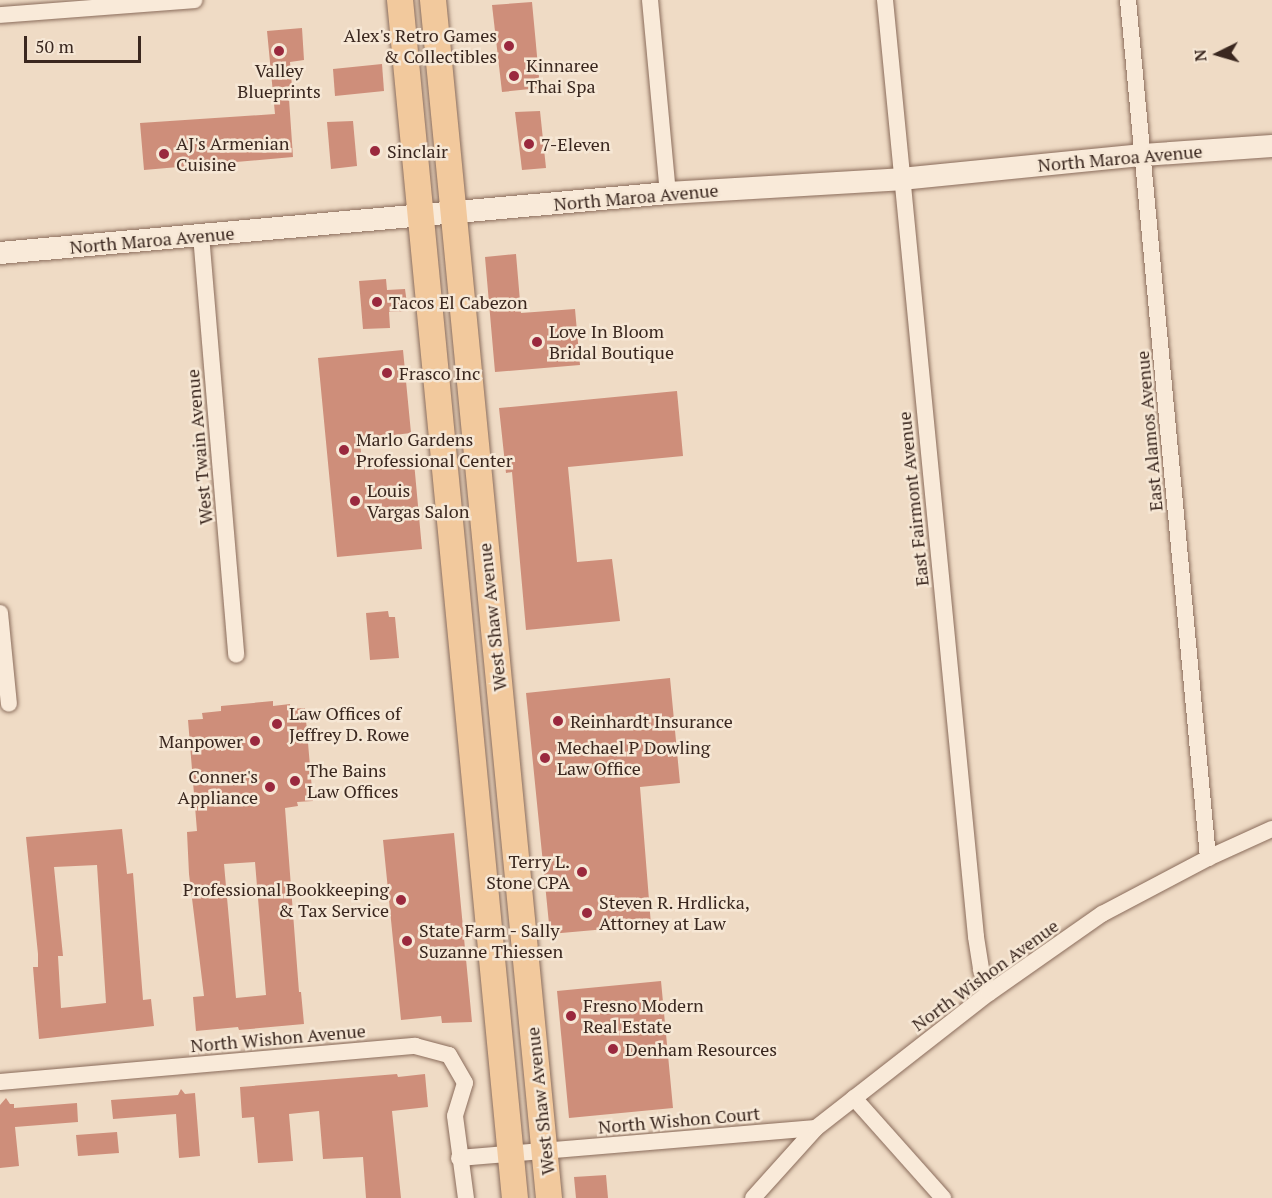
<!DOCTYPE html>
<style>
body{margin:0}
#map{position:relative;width:1272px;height:1198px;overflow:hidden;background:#efdbc5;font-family:"PT Serif",serif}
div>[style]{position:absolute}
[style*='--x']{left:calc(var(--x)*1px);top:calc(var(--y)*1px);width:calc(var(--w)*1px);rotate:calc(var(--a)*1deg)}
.building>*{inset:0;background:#ce8e7a}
.roads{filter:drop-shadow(0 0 2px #8a6c5b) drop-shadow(0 0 2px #8a6c5b)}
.minor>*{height:16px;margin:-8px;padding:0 8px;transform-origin:8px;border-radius:8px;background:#f9ead9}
.secondary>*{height:22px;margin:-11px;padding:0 11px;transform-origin:11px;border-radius:11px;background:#f9ead9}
.primary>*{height:26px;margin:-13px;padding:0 13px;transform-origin:13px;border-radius:13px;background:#f2c99d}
.dots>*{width:16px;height:16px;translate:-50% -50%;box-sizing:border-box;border:3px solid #f6e7d5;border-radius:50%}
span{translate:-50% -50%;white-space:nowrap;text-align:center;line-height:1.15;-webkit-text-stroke:5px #f6e7d5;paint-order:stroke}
.poi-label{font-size:18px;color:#3a271f}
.right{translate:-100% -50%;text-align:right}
.left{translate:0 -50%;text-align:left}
.street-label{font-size:18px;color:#3a271f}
.north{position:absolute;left:1188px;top:24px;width:60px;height:60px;-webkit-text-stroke:4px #f6e7d5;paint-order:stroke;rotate:265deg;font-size:16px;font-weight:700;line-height:24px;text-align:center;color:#3a271f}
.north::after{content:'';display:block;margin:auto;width:21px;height:27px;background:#3a271f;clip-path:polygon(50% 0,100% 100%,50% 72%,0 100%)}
.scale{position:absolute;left:24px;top:36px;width:117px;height:27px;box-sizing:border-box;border:3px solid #3a271f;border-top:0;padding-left:8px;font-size:18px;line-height:21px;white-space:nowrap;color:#3a271f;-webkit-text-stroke:4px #f6e7d5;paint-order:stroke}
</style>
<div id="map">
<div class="building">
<i style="clip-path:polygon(532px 2px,540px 88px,502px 92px,492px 5px)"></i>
<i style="clip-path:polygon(302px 28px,304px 60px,290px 62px,293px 99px,289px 99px,293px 157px,144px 170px,140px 123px,275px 114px,267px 31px)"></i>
<i style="clip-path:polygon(382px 64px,384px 91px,335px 96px,333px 69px)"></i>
<i style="clip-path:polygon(540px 111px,546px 168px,522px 170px,515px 112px)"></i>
<i style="clip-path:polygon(353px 121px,357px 166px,331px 169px,327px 122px)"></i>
<i style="clip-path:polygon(516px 254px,521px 313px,575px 309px,580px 365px,495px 372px,485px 257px)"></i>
<i style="clip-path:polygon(386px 279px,387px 290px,405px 289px,408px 311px,389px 312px,390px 328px,363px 329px,359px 281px)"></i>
<i style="clip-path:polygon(403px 350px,411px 433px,360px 439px,362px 467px,414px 462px,422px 549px,337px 557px,318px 358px)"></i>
<i style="clip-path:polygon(677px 391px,683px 456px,568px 467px,577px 562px,612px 559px,620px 621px,526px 630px,512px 472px,506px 473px,499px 408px)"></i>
<i style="clip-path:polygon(388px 611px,389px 617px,395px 617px,399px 658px,370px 660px,366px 613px)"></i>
<i style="clip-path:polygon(670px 678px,680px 783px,640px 787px,651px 925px,550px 934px,526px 693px)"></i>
<i style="clip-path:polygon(evenodd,273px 701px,273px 706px,290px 704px,290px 709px,305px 708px,313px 801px,297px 802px,298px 806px,285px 808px,299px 992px,301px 992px,304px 1024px,239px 1030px,238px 1027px,196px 1031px,193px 997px,204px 996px,189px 874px,187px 832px,197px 831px,188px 720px,203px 719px,202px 713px,221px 711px,221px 706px,273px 701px,255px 862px,266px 995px,236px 998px,224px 864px,255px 862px)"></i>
<i style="clip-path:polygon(evenodd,122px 829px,127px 874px,133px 873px,143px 1000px,151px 999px,154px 1026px,39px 1039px,33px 967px,38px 967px,38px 954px,26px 837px,122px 829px,97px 865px,106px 1003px,61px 1008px,58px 956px,63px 956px,54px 867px,97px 865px)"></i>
<i style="clip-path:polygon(454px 833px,472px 1022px,442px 1023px,441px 1016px,401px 1020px,383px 840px)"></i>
<i style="clip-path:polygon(661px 981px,673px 1108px,569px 1118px,557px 991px)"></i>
<i style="clip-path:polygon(397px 1074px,398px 1077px,425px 1074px,428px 1107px,392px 1111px,401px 1198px,366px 1198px,363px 1157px,323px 1159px,319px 1111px,289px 1114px,293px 1161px,258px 1163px,254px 1117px,242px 1118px,240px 1087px)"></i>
<i style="clip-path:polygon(181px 1089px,185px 1094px,195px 1093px,200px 1156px,179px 1158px,176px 1114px,113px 1119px,111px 1100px,178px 1095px)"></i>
<i style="clip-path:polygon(6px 1098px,10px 1104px,14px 1104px,14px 1108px,77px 1103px,78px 1122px,15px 1127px,19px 1166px,0 1168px,0 1105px)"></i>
<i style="clip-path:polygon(117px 1132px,119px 1153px,78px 1156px,76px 1135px)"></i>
<i style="clip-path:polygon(606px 1175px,608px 1198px,576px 1198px,574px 1177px)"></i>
</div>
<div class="roads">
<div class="minor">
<i style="--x:650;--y:0;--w:194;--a:84.7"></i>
<i style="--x:885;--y:0;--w:941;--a:84.45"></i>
<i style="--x:976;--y:937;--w:33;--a:81"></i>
<i style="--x:981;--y:970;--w:24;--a:71"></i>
<i style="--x:1128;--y:0;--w:862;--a:84.67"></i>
<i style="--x:0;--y:15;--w:195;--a:-4.4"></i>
<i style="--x:201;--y:235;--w:421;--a:85.2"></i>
<i style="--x:0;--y:613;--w:91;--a:84.4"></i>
<i style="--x:0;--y:1082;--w:417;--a:-5"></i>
<i style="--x:415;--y:1046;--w:35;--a:15"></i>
<i style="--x:449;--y:1055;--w:32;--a:60"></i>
<i style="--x:465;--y:1083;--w:34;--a:107"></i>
<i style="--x:455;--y:1116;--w:83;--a:82.4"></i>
<i style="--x:854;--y:1098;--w:134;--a:48.3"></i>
<i style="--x:459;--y:1158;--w:358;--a:-4.8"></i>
<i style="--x:753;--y:1198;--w:94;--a:-48"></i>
<i style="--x:816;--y:1128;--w:219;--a:-38"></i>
<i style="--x:989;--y:993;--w:138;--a:-35"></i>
<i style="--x:1102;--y:914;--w:120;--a:-27.8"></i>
<i style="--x:1208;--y:858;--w:70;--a:-24.4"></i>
</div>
<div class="secondary">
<i style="--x:0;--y:253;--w:671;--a:-5.13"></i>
<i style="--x:668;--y:193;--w:233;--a:-3.4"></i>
<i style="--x:901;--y:179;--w:243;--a:-5.7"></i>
<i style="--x:1143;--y:155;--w:129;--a:-4"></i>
</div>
<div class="primary">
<i style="--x:400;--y:0;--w:1204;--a:84.52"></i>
<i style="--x:433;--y:0;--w:1204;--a:84.47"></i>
</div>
</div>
<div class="dots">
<i style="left:509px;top:46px;background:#9a293e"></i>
<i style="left:279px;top:51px;background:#9a293e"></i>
<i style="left:514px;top:76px;background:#9a293e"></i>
<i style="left:529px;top:144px;background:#9a293e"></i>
<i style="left:375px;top:151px;background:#9a293e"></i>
<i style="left:164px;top:154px;background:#9a293e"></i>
<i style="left:377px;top:302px;background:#9a293e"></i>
<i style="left:537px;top:342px;background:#9a293e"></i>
<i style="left:387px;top:373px;background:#9a293e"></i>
<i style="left:344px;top:450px;background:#9a293e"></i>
<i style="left:355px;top:501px;background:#9a293e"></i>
<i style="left:558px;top:721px;background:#9a293e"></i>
<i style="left:277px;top:724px;background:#9a293e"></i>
<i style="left:255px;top:741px;background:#9a293e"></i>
<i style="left:545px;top:758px;background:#9a293e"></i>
<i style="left:295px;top:781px;background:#9a293e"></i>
<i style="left:270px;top:787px;background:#9a293e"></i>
<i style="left:582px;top:872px;background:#9a293e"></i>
<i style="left:401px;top:900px;background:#9a293e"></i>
<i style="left:587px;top:913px;background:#9a293e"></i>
<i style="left:407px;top:941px;background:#9a293e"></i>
<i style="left:571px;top:1016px;background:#9a293e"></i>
<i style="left:613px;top:1049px;background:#9a293e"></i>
</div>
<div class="poi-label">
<span class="right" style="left:497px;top:46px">Alex's Retro Games<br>&amp; Collectibles</span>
<span class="left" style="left:526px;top:76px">Kinnaree<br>Thai Spa</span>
<span style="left:279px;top:81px">Valley<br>Blueprints</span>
<span class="left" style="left:176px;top:154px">AJ's Armenian<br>Cuisine</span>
<span class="left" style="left:541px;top:144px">7-Eleven</span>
<span class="left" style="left:387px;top:151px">Sinclair</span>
<span class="left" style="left:389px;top:302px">Tacos El Cabezon</span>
<span class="left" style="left:549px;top:342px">Love In Bloom<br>Bridal Boutique</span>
<span class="left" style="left:399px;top:373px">Frasco Inc</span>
<span class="left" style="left:356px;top:450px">Marlo Gardens<br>Professional Center</span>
<span class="left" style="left:367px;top:501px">Louis<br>Vargas Salon</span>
<span class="left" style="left:289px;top:724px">Law Offices of<br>Jeffrey D. Rowe</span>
<span class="left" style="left:570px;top:721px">Reinhardt Insurance</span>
<span class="right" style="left:243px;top:741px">Manpower</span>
<span class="left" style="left:557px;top:758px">Mechael P Dowling<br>Law Office</span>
<span class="left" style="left:307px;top:781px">The Bains<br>Law Offices</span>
<span class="right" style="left:258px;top:787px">Conner's<br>Appliance</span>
<span class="right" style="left:570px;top:872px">Terry L.<br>Stone CPA</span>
<span class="right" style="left:389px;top:900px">Professional Bookkeeping<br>&amp; Tax Service</span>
<span class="left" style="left:599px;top:913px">Steven R. Hrdlicka,<br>Attorney at Law</span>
<span class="left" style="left:419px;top:941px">State Farm - Sally<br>Suzanne Thiessen</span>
<span class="left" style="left:583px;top:1016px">Fresno Modern<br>Real Estate</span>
<span class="left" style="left:625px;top:1049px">Denham Resources</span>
</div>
<div class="street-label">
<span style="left:1120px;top:158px;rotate:-5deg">North Maroa Avenue</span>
<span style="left:636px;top:197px;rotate:-5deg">North Maroa Avenue</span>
<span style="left:152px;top:240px;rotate:-5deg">North Maroa Avenue</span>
<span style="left:1149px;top:431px;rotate:-95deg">East Alamos Avenue</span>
<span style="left:199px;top:447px;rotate:-95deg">West Twain Avenue</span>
<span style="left:913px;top:499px;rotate:-96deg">East Fairmont Avenue</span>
<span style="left:492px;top:617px;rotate:-96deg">West Shaw Avenue</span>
<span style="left:985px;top:975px;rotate:-36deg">North Wishon Avenue</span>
<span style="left:278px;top:1038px;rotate:-5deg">North Wishon Avenue</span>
<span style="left:540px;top:1101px;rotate:-96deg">West Shaw Avenue</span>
<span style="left:679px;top:1120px;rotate:-5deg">North Wishon Court</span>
</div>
<div class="north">N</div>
<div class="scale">50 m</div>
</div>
